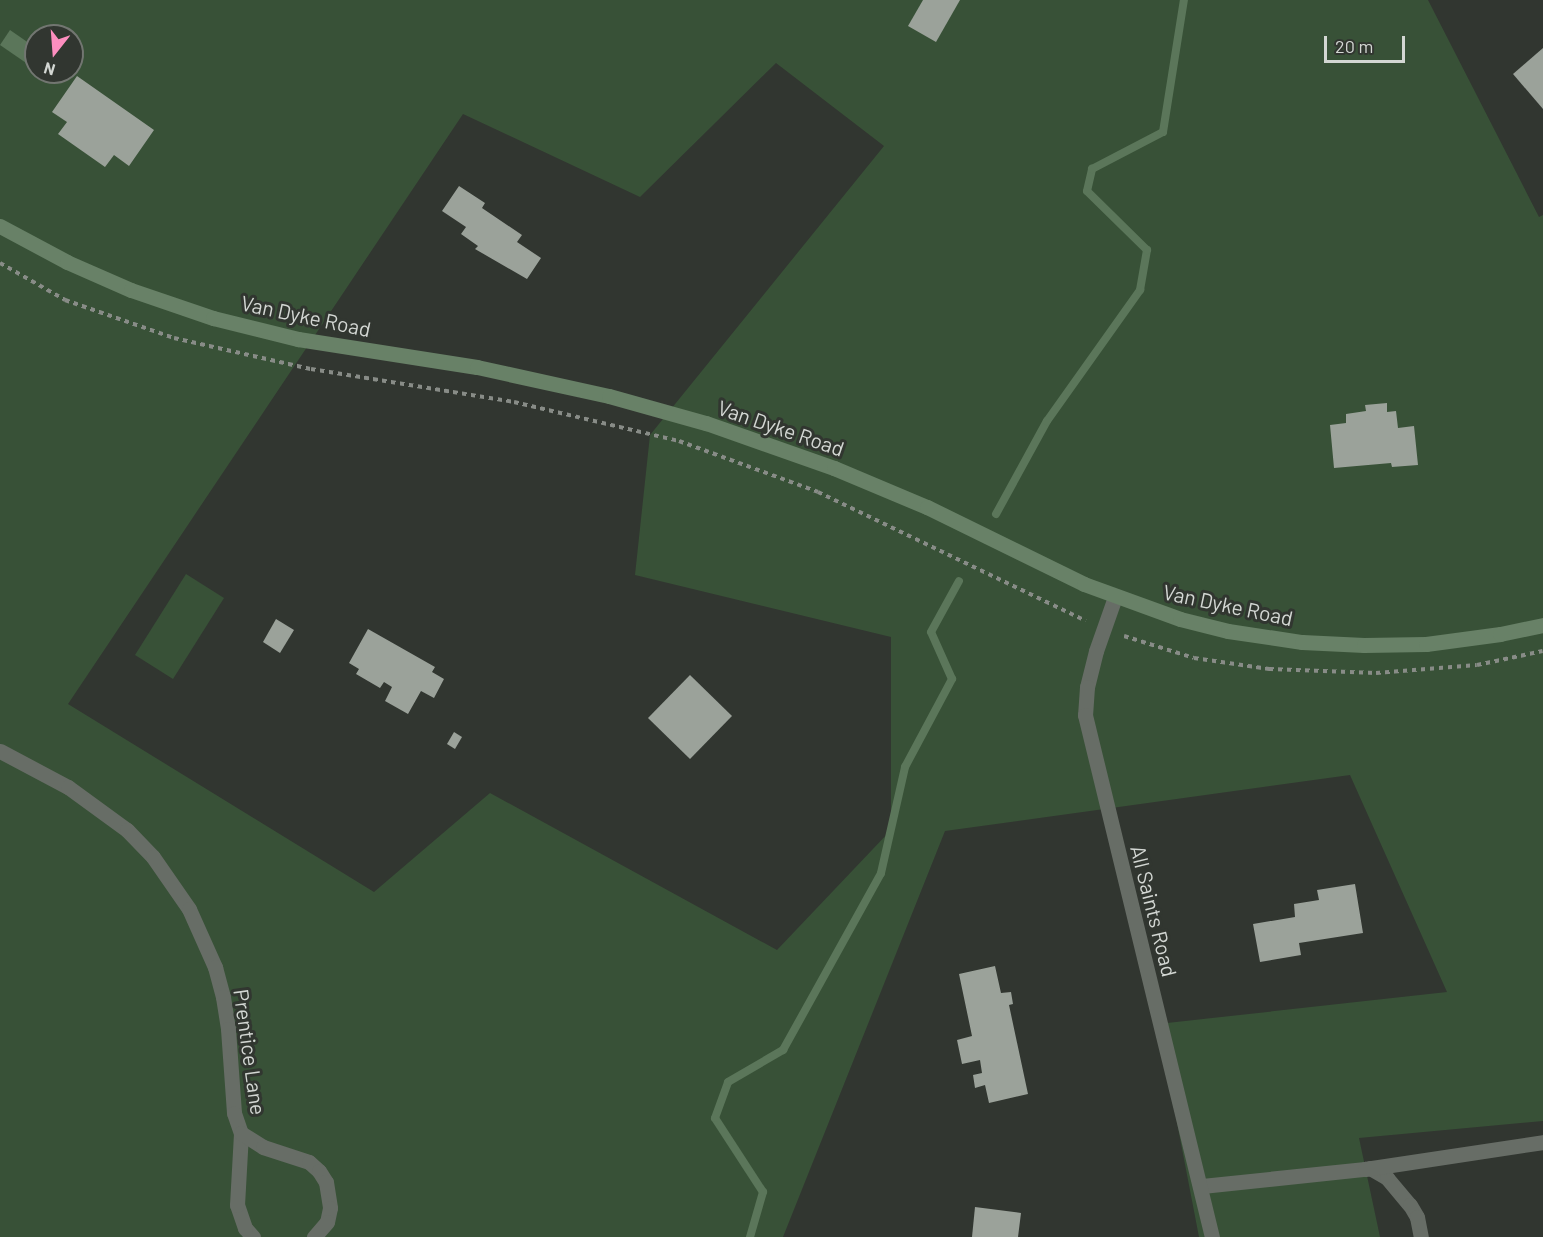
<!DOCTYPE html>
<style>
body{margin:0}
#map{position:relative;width:1543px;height:1237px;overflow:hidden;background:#313630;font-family:Barlow,sans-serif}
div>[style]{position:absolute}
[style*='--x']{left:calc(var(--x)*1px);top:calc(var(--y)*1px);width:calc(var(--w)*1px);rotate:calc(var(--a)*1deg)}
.green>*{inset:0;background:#385137}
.water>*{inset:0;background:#5b765a}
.stream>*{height:8px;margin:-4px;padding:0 4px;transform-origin:4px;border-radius:4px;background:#5b765a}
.building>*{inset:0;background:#9ba29a}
.path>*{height:4px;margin-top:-2px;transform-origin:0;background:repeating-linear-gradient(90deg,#888c87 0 4.5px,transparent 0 9px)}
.lane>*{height:15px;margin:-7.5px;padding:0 7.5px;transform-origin:7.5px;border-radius:7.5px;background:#676d66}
.street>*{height:15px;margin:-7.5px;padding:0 7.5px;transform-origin:7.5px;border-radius:7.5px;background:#676d66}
.secondary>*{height:15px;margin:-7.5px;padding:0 7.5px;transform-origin:7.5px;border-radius:7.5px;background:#688167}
span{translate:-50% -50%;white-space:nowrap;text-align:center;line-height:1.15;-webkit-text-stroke:6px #313630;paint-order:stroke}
.street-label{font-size:21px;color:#d3d7d3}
.north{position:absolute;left:24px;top:24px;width:60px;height:60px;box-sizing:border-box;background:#313630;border:2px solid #727671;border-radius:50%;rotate:197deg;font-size:16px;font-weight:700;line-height:24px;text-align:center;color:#d3d7d3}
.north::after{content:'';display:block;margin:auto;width:21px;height:27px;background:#fd8ebf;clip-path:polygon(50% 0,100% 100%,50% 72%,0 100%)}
.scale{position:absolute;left:1324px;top:36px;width:81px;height:27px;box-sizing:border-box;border:3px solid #d3d7d3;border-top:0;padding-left:8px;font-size:18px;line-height:21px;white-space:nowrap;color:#d3d7d3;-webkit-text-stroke:4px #313630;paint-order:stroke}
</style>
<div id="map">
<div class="green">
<i style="clip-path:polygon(evenodd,0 0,1428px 0,1539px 217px,1543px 215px,1543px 1121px,1359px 1138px,1380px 1237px,1199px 1237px,1158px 1024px,1447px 992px,1350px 775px,945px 831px,783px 1237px,0 1237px,0 0,36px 36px,72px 36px,72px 72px,36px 72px,36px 36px,0 0,776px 63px,884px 146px,650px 435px,635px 575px,891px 637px,891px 830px,777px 950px,490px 793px,374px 892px,68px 704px,463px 114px,640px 197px,776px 63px)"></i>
<i style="clip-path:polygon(186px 574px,224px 598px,173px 679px,135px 655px)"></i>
</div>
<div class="water">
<i style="clip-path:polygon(10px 30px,36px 48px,36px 61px,32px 67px,0 45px)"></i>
</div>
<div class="stream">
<i style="--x:996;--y:514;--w:106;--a:-61.3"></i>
<i style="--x:1047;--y:421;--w:161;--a:-54.6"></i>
<i style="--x:1140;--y:290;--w:41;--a:-80.1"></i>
<i style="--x:1147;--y:250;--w:84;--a:-135.5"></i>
<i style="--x:1087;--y:191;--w:23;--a:-77"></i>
<i style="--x:1092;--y:169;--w:80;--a:-27.5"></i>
<i style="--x:1163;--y:132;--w:134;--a:-81"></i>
<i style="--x:750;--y:1237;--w:47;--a:-73.9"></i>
<i style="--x:763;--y:1192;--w:88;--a:-123"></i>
<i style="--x:715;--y:1118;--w:38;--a:-70"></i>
<i style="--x:728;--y:1082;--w:64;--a:-30.2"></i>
<i style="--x:783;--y:1050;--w:202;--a:-61"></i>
<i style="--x:881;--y:873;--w:109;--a:-77.2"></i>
<i style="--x:905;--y:767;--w:100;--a:-61.9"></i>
<i style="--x:952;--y:679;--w:51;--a:-114.1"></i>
<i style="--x:931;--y:632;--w:58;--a:-61.2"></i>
</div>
<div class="building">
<i style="clip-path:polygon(923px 0,960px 0,936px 42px,908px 26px)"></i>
<i style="clip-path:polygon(1543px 48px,1543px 109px,1513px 74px)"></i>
<i style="clip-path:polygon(77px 76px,154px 130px,129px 166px,114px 155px,105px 167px,58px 134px,67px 122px,52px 112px)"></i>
<i style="clip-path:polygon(459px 186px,485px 203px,482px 208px,522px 235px,517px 242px,541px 258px,527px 279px,475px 249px,478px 246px,461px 234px,466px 227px,442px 211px)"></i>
<i style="clip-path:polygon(1387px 403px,1387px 412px,1396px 411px,1398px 428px,1414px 426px,1418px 465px,1392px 467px,1391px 463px,1334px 468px,1330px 425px,1346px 423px,1346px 414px,1366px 411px,1365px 405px)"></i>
<i style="clip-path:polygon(276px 619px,294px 630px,280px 653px,263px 642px)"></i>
<i style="clip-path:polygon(368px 629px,435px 667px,432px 672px,444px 679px,434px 698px,421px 691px,408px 714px,385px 701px,392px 687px,384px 682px,380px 688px,356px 674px,359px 669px,349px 663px)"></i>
<i style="clip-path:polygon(690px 675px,732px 716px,690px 759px,648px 718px)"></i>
<i style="clip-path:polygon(454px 732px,462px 737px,455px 749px,447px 744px)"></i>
<i style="clip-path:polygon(1355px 884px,1363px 933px,1299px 943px,1301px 955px,1260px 962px,1253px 924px,1295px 917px,1294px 904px,1319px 900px,1317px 890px)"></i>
<i style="clip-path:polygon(995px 966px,1001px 993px,1011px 992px,1013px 1004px,1009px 1005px,1028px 1094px,989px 1103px,985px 1085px,975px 1088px,973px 1075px,982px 1073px,980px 1060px,962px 1064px,957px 1040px,972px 1036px,959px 974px)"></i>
<i style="clip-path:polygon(975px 1207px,1021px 1213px,1018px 1237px,972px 1237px)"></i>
</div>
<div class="path">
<i style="--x:0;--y:263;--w:75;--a:29.6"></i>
<i style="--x:65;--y:300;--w:115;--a:19.2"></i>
<i style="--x:174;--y:338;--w:140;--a:12.8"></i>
<i style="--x:311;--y:369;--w:206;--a:9.2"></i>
<i style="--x:514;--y:402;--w:170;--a:13.3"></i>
<i style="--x:679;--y:441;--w:148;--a:20.1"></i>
<i style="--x:818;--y:492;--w:297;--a:25.7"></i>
<i style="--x:1124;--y:636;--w:73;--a:17.4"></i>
<i style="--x:1194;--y:658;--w:76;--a:8.3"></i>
<i style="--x:1269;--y:669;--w:107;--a:2.1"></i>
<i style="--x:1376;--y:673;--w:101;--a:-4.5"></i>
<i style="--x:1477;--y:665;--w:67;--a:-12"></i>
</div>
<div class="lane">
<i style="--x:1370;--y:1168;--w:20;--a:30"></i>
<i style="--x:1387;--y:1178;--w:35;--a:50"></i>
<i style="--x:1410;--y:1205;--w:14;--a:60"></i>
<i style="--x:1417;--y:1217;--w:20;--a:79"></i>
<i style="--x:1202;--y:1186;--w:164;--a:-6"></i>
<i style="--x:1365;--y:1169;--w:180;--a:-8.6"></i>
</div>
<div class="street">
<i style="--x:1115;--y:597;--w:57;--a:109.4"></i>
<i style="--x:1096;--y:651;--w:37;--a:104"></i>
<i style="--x:1087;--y:687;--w:28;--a:94"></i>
<i style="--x:1085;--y:715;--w:537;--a:76.33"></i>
<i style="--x:0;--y:751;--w:77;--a:27.9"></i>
<i style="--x:68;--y:787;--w:73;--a:36.1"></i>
<i style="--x:127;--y:830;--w:37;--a:46"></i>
<i style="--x:153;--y:857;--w:63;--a:55.3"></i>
<i style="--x:189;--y:909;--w:64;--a:65.9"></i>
<i style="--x:215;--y:967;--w:31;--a:75"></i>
<i style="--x:223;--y:997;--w:32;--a:81"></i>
<i style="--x:228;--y:1029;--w:84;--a:85.9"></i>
<i style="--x:234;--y:1113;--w:21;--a:71"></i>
<i style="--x:253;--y:1237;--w:12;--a:-132"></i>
<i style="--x:245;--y:1228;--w:24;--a:-109"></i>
<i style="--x:237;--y:1205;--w:72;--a:-86.8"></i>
<i style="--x:241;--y:1133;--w:26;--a:32"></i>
<i style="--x:263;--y:1147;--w:48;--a:18.1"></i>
<i style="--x:309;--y:1162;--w:13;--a:42"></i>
<i style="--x:319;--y:1171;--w:13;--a:58"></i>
<i style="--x:326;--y:1182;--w:26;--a:81"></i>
<i style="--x:330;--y:1208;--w:14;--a:102"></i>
<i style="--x:327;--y:1222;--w:20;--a:131"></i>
</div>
<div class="secondary">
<i style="--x:0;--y:226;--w:76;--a:28.2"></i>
<i style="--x:67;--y:262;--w:70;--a:23.6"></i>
<i style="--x:131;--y:290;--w:87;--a:18.9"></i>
<i style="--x:213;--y:318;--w:88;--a:13.9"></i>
<i style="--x:298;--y:339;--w:181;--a:8.9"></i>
<i style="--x:477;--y:367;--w:135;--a:12.4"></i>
<i style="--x:609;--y:396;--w:101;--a:15.6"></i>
<i style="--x:706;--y:423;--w:136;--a:19.4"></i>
<i style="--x:834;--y:468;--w:101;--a:22.8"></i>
<i style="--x:927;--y:507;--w:175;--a:26.1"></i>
<i style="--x:1084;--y:584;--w:102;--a:20"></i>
<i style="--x:1180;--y:619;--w:49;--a:14"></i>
<i style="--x:1228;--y:631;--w:75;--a:8.5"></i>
<i style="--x:1302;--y:642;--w:62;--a:2.8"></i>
<i style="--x:1364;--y:645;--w:62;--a:-0.9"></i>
<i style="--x:1426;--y:644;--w:75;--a:-7.7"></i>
<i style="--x:1500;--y:634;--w:44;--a:-11.8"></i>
</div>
<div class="street-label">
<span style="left:306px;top:316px;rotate:12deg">Van Dyke Road</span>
<span style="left:781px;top:428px;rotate:19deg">Van Dyke Road</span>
<span style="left:1228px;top:605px;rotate:12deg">Van Dyke Road</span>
<span style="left:1154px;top:911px;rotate:76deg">All Saints Road</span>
<span style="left:250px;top:1052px;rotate:82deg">Prentice Lane</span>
</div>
<div class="north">N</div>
<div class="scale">20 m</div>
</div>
